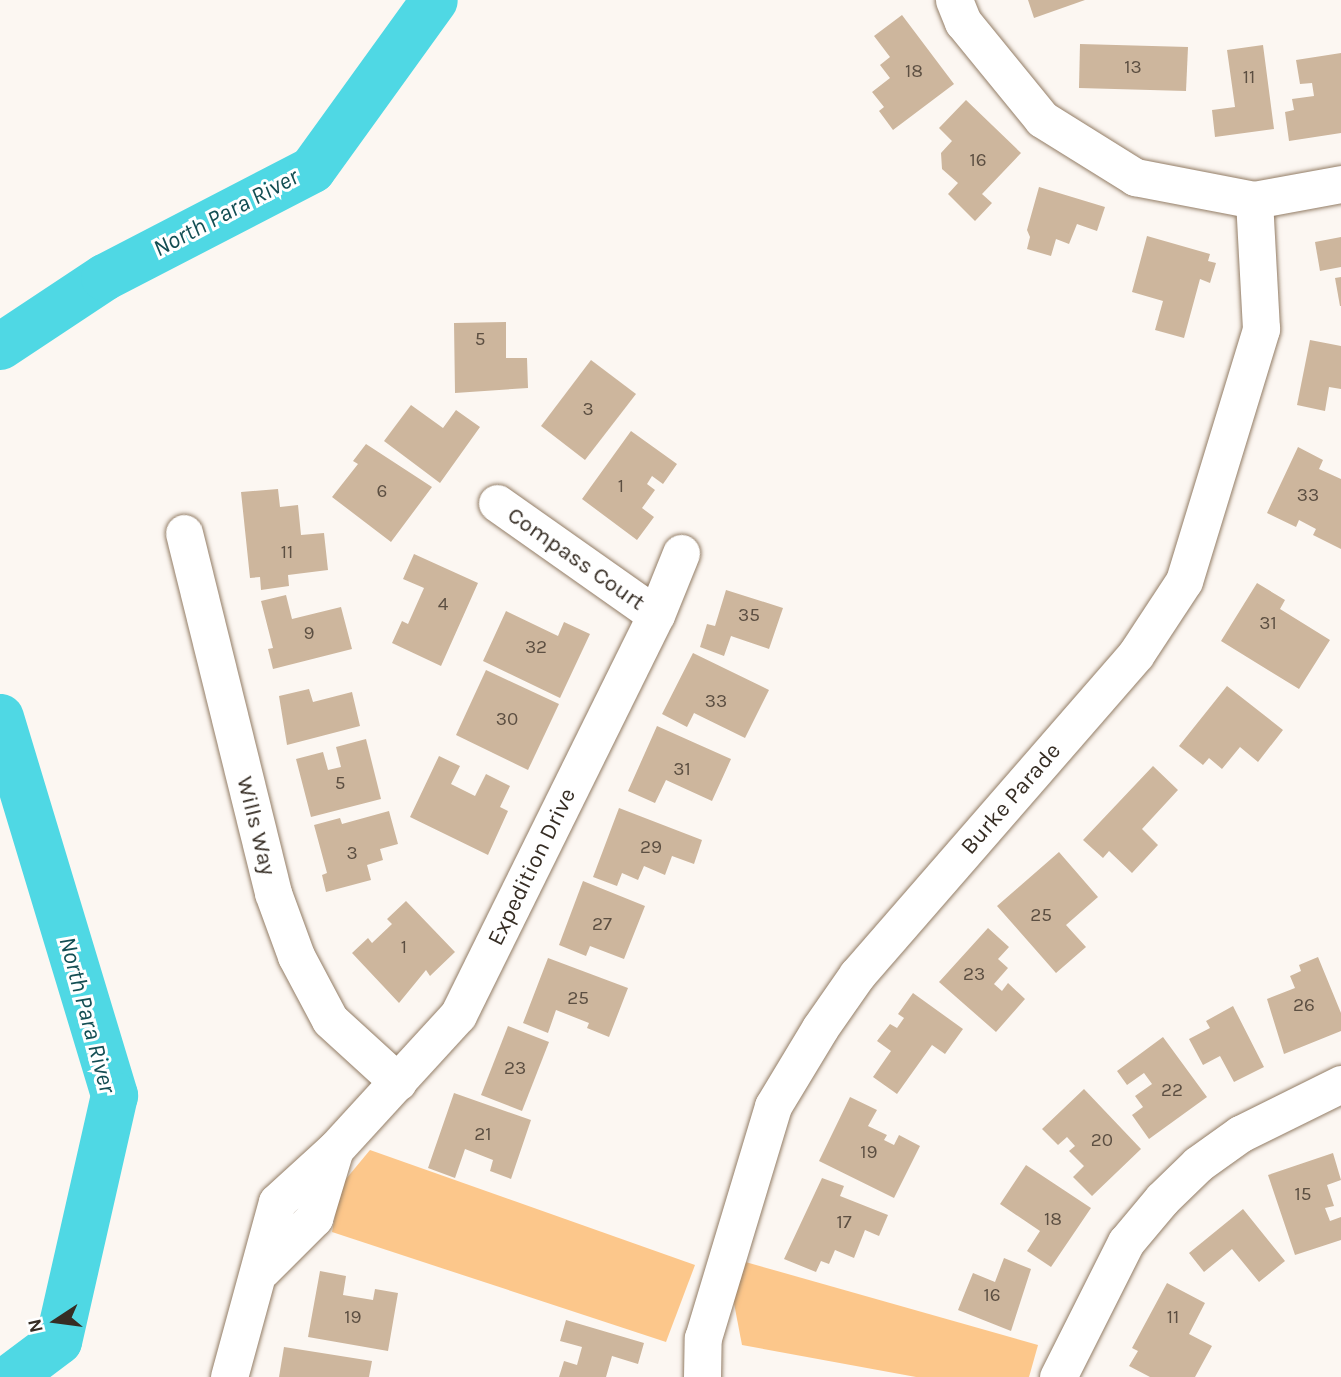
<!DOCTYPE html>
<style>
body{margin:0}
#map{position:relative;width:1341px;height:1377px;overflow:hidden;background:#fcf7f2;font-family:Karla,sans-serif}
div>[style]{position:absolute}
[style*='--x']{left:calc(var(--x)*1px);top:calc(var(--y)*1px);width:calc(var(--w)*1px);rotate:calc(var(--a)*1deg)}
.green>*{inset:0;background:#fcc78b}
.river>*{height:47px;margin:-23.5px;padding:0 23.5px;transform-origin:23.5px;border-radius:23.5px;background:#4fd8e4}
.building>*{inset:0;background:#cdb69d}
.roads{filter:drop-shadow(0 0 2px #937d66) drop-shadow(0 0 2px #937d66)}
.minor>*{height:37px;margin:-18.5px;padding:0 18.5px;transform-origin:18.5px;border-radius:18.5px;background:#fff}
span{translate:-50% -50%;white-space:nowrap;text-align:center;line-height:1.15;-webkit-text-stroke:6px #fff;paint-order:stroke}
.number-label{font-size:19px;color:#5c4f42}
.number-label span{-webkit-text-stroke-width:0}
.street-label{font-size:23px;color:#362d24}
.water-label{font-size:24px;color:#134e53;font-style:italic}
.north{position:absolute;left:21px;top:1286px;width:70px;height:70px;-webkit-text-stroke:5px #fff;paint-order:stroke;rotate:257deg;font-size:19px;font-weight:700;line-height:28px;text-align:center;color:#362d24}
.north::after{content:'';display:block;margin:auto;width:24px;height:32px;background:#362d24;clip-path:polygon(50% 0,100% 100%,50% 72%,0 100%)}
</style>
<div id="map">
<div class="green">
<i style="clip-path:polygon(370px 1150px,695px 1265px,666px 1342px,332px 1232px,341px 1185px)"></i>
<i style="clip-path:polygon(742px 1261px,1038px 1345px,1029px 1377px,916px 1377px,742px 1345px,733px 1298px)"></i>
</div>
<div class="river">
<i style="--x:0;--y:346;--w:125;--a:-33.6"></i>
<i style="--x:104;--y:277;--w:234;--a:-27.4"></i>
<i style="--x:312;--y:169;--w:208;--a:-54.2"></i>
<i style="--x:0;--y:717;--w:395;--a:73.2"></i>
<i style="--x:114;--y:1095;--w:252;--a:102.8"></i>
<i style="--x:58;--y:1341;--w:60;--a:143.1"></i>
</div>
<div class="building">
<i style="clip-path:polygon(1028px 0,1085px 0,1034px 18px)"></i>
<i style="clip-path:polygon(902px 15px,954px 84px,893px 130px,879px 111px,884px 107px,872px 92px,890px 78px,880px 65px,890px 57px,874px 36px)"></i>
<i style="clip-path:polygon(1080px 44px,1188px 47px,1186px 91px,1079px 88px)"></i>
<i style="clip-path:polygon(1263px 45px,1274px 129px,1215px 137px,1212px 110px,1235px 107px,1227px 50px)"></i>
<i style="clip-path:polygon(1341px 53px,1341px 133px,1289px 141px,1285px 112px,1294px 110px,1292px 99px,1314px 96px,1312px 83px,1300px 84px,1296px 60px)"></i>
<i style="clip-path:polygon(966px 100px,1021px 153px,982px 194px,992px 203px,975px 221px,948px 194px,958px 183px,942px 169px,941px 153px,952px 141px,939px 128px)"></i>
<i style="clip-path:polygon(1039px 187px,1105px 207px,1097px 231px,1077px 224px,1069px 244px,1056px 239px,1051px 256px,1027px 249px,1030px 237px,1027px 230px)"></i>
<i style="clip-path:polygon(1147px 236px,1210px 254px,1208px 261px,1216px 263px,1210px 283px,1200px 279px,1184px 338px,1155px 330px,1163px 301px,1132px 292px)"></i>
<i style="clip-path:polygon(1341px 237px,1341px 267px,1320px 271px,1315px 242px)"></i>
<i style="clip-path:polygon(1341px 277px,1341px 306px,1340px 306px,1335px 278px)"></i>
<i style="clip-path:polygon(506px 322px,506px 358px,527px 358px,528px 388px,455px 393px,454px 323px)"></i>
<i style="clip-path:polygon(1310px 340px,1341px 346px,1341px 389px,1329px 387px,1325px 411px,1297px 405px)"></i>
<i style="clip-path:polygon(591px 360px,636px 394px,585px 460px,541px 426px)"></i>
<i style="clip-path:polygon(411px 405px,443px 428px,456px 410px,480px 427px,440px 483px,384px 441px)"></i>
<i style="clip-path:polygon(631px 431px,677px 464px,663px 484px,652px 476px,647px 484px,655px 490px,642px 508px,654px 517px,637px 540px,582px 499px)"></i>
<i style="clip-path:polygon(366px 444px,432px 487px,391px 542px,332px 497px,358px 464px,353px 461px)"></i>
<i style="clip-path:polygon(1298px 447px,1323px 460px,1319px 469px,1341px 479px,1341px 549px,1313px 535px,1316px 529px,1299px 520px,1296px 527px,1267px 513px)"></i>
<i style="clip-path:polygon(278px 489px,280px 507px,298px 505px,301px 535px,324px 533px,328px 570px,288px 575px,289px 586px,261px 590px,260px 577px,250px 578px,241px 492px)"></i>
<i style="clip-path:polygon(414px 554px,478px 583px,441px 666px,392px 643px,402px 621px,408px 624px,424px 588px,403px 579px)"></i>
<i style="clip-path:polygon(1257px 583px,1285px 600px,1280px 609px,1330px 640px,1299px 689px,1221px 641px)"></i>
<i style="clip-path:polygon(726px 590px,783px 608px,769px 649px,731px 636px,724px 656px,700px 647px,707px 624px,715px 626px)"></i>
<i style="clip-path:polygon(286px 595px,292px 619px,341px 607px,352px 649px,273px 669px,268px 649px,273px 648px,261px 601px)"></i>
<i style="clip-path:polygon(506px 611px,558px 636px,564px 622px,590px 634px,560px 698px,483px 661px)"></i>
<i style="clip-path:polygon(693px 653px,769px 690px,745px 738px,694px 713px,687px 727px,662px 714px)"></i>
<i style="clip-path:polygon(486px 670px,559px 704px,528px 770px,456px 735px)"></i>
<i style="clip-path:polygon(1227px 686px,1283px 730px,1258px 762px,1240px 747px,1222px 769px,1209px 758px,1203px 765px,1179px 746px)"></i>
<i style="clip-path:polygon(309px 689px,313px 702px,352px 692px,360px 726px,287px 745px,279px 696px)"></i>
<i style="clip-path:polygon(657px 726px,731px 759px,712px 801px,666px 780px,655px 803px,628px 791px)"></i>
<i style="clip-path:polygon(366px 739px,381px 799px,311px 817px,296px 759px,323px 752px,328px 770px,341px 767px,336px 747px)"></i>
<i style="clip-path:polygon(439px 756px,460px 766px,451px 784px,475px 796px,486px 774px,510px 786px,500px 807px,508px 811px,488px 855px,410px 817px)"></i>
<i style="clip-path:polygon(1153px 766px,1178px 790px,1142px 829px,1158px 845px,1132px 873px,1109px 851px,1103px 858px,1083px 840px)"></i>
<i style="clip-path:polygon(619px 808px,702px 840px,694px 864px,672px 856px,665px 875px,644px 866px,638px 880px,622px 873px,617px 886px,593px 877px)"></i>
<i style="clip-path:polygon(389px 811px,398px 844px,380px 849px,383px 860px,367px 865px,371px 880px,326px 892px,322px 875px,327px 873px,314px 825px,340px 818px,342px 824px)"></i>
<i style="clip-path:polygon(1059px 852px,1098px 897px,1066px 925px,1086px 947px,1056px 973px,997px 906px)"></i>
<i style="clip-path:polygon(583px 881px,645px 906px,624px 959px,590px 946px,586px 956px,559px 945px)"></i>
<i style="clip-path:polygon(406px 901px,455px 952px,430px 976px,426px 970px,399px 1003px,352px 953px,368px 938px,372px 943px,392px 924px,387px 919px)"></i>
<i style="clip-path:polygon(988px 928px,1009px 947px,998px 959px,1008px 968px,994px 984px,1002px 991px,1008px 983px,1025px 999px,996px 1032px,939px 982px)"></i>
<i style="clip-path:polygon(1318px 957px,1341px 1013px,1341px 1031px,1284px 1054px,1267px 999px,1295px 988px,1290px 976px,1301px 971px,1299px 965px)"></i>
<i style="clip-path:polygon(548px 958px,628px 988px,609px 1037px,587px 1028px,589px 1023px,556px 1010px,548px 1033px,523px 1023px)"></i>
<i style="clip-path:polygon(913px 993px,963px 1029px,945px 1054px,932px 1045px,897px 1094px,873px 1077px,891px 1051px,877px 1041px,890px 1024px,897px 1028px,904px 1018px,898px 1014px)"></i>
<i style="clip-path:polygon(1233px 1006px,1264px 1067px,1234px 1082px,1220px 1056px,1203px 1065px,1189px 1039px,1210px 1028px,1206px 1021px)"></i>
<i style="clip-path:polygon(508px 1026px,549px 1042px,522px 1111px,481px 1095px)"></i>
<i style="clip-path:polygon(1163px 1037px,1207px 1097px,1149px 1139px,1132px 1115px,1143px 1107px,1135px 1096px,1152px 1084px,1144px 1073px,1127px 1085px,1117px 1071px)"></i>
<i style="clip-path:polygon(1084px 1089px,1141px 1149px,1092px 1196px,1073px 1177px,1084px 1166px,1069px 1151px,1075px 1146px,1067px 1137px,1058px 1145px,1042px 1129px)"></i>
<i style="clip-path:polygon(454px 1093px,531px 1120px,511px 1179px,490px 1171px,493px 1160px,465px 1149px,455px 1178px,428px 1168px)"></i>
<i style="clip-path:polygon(850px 1097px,877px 1110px,868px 1126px,887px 1135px,884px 1140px,894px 1145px,899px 1135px,920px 1146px,894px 1198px,819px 1161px)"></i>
<i style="clip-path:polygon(1333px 1153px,1341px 1180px,1327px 1185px,1334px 1206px,1325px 1208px,1330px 1221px,1341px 1217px,1341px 1240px,1295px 1255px,1268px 1175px)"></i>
<i style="clip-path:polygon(1026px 1165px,1091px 1208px,1051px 1267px,1027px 1251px,1040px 1231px,1000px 1204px)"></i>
<i style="clip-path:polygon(822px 1178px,844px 1186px,840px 1196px,888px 1215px,879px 1236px,865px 1230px,854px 1258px,835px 1250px,829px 1264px,821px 1261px,816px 1272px,784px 1259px)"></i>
<i style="clip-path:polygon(1243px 1209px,1285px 1261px,1259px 1282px,1232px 1249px,1204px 1272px,1189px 1253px)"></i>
<i style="clip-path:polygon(1004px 1258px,1031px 1269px,1011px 1331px,958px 1310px,973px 1273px,995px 1282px)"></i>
<i style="clip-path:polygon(320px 1271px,346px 1276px,343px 1295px,373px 1300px,375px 1289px,398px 1293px,388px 1351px,308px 1337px)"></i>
<i style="clip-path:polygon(1167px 1283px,1205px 1303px,1189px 1334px,1212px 1346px,1195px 1377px,1150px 1377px,1129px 1366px,1138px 1351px,1132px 1348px)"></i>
<i style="clip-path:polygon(566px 1320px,644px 1343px,638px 1364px,612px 1356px,606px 1377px,559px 1377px,564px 1361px,577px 1365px,582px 1347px,560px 1341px)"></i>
<i style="clip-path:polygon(284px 1347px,372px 1361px,369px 1377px,279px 1377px)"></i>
</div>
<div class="roads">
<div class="minor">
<i style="--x:954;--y:0;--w:24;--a:68"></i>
<i style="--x:963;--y:22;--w:125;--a:50.8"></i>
<i style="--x:1042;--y:119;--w:110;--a:31.9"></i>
<i style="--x:1135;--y:177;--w:121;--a:10.9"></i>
<i style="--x:1254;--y:200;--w:88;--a:-10.4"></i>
<i style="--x:497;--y:503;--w:194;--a:35.2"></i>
<i style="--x:184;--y:533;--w:371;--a:76.1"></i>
<i style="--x:273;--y:893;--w:67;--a:69.9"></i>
<i style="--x:296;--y:956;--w:72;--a:62"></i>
<i style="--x:330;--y:1020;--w:92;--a:42.4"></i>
<i style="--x:262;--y:1270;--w:74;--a:-45"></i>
<i style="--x:314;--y:1218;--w:69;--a:-73.1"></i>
<i style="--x:229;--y:1377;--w:181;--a:-74.7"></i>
<i style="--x:277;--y:1202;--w:79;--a:-42.4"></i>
<i style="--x:335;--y:1149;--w:182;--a:-47.5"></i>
<i style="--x:458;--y:1015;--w:446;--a:-63.7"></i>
<i style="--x:656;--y:615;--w:67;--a:-68"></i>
<i style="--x:702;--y:1377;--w:39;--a:-89"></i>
<i style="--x:703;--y:1338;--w:242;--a:-73.2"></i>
<i style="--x:773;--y:1106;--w:91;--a:-58.9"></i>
<i style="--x:820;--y:1028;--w:65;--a:-55.1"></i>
<i style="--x:857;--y:975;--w:425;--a:-49"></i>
<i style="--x:1136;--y:654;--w:87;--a:-56.7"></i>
<i style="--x:1184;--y:581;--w:264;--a:-73"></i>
<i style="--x:1261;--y:329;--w:129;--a:-93.1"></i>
<i style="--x:1058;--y:1377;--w:151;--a:-63.3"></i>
<i style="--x:1126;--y:1242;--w:56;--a:-50.1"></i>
<i style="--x:1162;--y:1199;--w:50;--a:-44.2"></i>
<i style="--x:1198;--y:1164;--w:52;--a:-35.5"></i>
<i style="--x:1240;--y:1134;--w:113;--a:-26.3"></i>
</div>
</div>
<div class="number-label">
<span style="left:1133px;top:68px">13</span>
<span style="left:914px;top:72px">18</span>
<span style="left:1249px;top:78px">11</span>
<span style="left:978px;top:161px">16</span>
<span style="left:480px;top:340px">5</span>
<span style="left:588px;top:410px">3</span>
<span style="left:621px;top:487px">1</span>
<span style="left:382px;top:492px">6</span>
<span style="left:1308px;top:496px">33</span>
<span style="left:287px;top:553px">11</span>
<span style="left:443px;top:605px">4</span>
<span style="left:749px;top:616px">35</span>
<span style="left:1268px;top:624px">31</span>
<span style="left:309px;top:634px">9</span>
<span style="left:536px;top:648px">32</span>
<span style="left:716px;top:702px">33</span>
<span style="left:507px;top:720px">30</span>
<span style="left:682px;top:770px">31</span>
<span style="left:340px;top:784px">5</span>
<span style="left:651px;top:848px">29</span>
<span style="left:352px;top:854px">3</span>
<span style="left:1041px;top:916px">25</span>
<span style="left:602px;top:925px">27</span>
<span style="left:404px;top:948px">1</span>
<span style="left:974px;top:975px">23</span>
<span style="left:578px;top:999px">25</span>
<span style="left:1304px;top:1006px">26</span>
<span style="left:515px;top:1069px">23</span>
<span style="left:1172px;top:1091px">22</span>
<span style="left:483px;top:1135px">21</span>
<span style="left:1102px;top:1141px">20</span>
<span style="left:869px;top:1153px">19</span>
<span style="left:1303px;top:1195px">15</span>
<span style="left:1053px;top:1220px">18</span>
<span style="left:844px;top:1223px">17</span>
<span style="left:992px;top:1296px">16</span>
<span style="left:353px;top:1318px">19</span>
<span style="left:1173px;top:1318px">11</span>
</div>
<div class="street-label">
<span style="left:576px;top:559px;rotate:35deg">Compass Court</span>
<span style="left:1011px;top:799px;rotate:-49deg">Burke Parade</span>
<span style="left:256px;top:826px;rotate:76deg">Wills Way</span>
<span style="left:532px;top:867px;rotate:-64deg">Expedition Drive</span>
</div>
<div class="water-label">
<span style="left:226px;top:213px;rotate:-28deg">North Para River</span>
<span style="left:87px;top:1015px;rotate:75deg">North Para River</span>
</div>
<div class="north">N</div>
</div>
